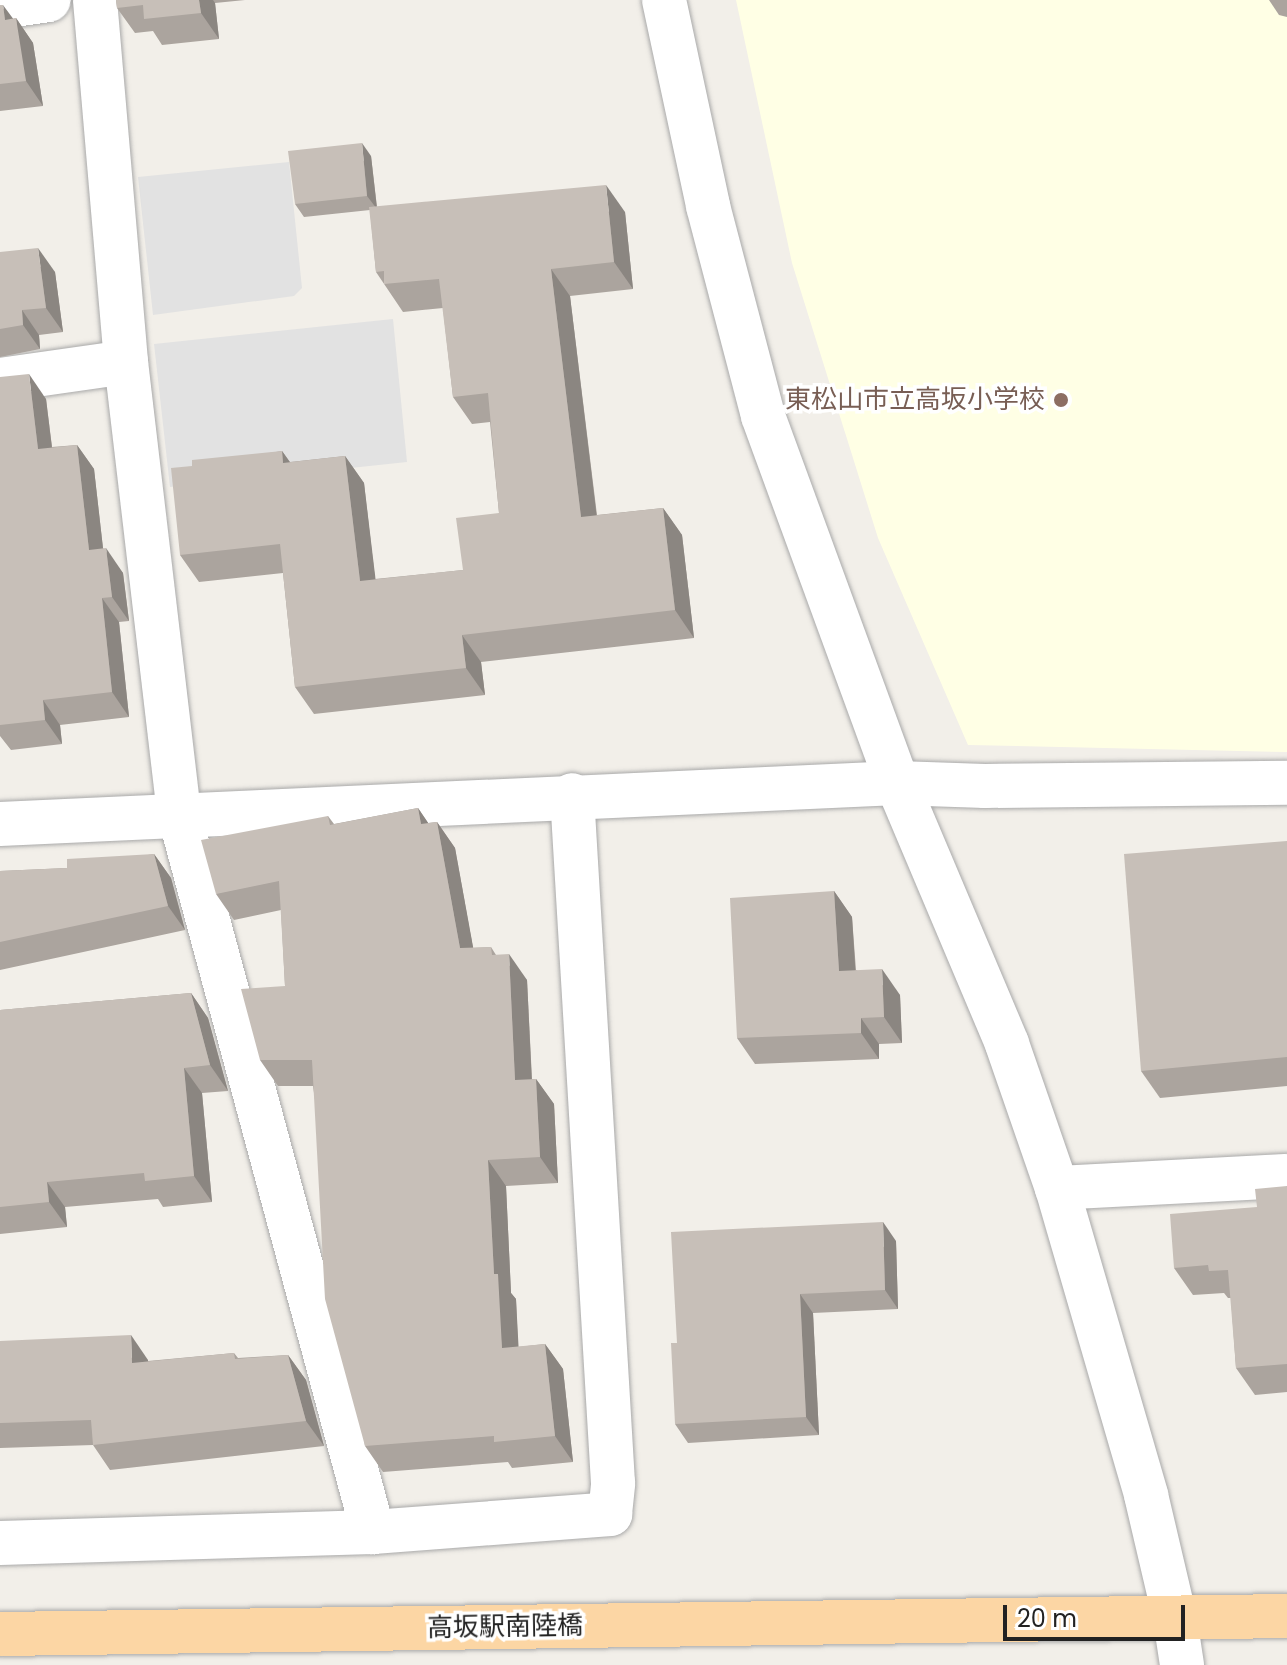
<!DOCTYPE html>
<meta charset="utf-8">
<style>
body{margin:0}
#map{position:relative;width:1287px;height:1665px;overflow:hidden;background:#f2efe9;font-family:Poppins,"Noto Sans JP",sans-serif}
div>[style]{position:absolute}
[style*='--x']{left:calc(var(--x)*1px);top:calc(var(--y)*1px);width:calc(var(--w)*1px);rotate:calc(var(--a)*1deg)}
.education>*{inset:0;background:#ffffe5}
.parking>*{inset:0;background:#e2e2e2}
.roads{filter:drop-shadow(0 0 2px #a9a9a9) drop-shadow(0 0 2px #a9a9a9)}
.minor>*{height:44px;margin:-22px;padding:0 22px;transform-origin:22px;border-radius:22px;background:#fff}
.major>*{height:44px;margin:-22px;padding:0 22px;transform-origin:22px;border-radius:22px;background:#fcd6a4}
.wall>*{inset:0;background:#aba49e}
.shaded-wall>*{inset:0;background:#8b8681}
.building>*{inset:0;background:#c7bfb8}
.dots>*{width:22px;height:22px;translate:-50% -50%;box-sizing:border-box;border:4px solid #fff;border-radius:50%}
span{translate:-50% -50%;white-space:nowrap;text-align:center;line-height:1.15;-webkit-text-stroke:7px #fff;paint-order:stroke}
.education-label{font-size:26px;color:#785e54}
.right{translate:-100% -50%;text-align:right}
.street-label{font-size:26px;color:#222}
.scale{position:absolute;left:1003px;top:1605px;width:182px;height:36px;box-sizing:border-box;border:4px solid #222;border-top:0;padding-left:10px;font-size:24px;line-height:28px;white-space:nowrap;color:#222;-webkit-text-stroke:6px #fff;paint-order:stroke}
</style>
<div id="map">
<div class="education">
<i style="clip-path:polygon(736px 0,1287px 0,1287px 752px,968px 745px,878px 538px,792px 263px)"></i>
</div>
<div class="parking">
<i style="clip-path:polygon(289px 162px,302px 288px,294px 296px,153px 315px,138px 177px)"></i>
<i style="clip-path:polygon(393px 319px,407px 462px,170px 487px,154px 344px)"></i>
</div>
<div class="roads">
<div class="minor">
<i style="--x:95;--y:0;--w:363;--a:85.1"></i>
<i style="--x:126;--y:362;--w:454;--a:83.3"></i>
<i style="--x:179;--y:813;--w:745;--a:74.9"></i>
<i style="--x:664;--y:0;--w:211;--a:77.9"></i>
<i style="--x:708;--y:206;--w:217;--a:75.3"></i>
<i style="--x:763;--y:416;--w:391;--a:69.9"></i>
<i style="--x:897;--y:783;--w:283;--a:67.1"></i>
<i style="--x:1007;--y:1044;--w:152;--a:70.9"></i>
<i style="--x:1057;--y:1188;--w:320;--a:73.8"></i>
<i style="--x:1146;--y:1495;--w:127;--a:76.8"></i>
<i style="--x:1175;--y:1619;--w:47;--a:81.3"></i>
<i style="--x:0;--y:7;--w:49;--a:-8.1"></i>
<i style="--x:0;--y:380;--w:127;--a:-8.1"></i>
<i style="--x:0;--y:824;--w:898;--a:-2.62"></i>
<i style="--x:897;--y:783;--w:88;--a:2"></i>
<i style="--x:985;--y:786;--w:302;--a:-0.6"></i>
<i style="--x:1057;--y:1188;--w:230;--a:-3"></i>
<i style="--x:0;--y:1543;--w:373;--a:-1.7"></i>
<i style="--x:373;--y:1532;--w:238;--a:-4.3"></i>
<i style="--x:610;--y:1514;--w:31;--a:-84"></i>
<i style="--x:613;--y:1483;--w:689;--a:-93.41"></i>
</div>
<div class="major">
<i style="--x:0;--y:1634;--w:1287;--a:-0.8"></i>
</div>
</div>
<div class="wall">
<i style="clip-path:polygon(116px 0,245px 0,215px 3px,219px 39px,162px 45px,153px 31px,135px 33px,117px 8px)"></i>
<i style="clip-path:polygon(1269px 0,1287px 0,1287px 17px,1279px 15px)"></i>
<i style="clip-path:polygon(0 5px,13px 19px,16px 18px,33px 43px,43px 106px,0 111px)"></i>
<i style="clip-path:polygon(371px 156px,377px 207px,625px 212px,633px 289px,570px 296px,597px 515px,663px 508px,682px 535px,694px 638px,481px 662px,485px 695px,314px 714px,295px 687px,283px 573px,199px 582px,180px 555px,192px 466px,282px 451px,290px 462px,345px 456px,364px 483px,375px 579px,463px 570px,499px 513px,490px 422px,472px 424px,453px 397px,443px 308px,403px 312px,376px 272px,370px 210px,304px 217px,295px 204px)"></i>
<i style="clip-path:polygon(0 252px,55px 272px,63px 332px,39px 335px,40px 349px,0 357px)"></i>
<i style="clip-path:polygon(0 377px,46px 399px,52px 447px,77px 445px,94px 469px,103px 548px,123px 573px,129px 621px,119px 622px,129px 717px,60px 725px,62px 744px,11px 750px,0 736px)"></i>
<i style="clip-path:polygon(418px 808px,428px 823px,437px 822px,455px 848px,473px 948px,491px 947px,496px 955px,527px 980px,532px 1079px,536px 1079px,554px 1104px,558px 1183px,506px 1186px,511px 1293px,516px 1299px,518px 1347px,545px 1344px,563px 1369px,573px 1462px,512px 1468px,508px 1462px,383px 1472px,365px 1446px,313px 1086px,278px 1086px,260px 1060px,285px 986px,281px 910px,234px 920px,216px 894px,328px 816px,334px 824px)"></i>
<i style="clip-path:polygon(1287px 841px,1287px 1086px,1160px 1098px,1141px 1071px)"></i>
<i style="clip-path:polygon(154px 854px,171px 878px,185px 930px,0 970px,0 871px,67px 868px)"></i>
<i style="clip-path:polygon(834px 891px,852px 917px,856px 970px,900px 995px,902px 1043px,879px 1044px,879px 1059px,755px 1064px,737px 1038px)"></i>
<i style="clip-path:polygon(191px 993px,208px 1018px,228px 1091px,202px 1093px,212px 1202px,163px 1207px,158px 1199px,65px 1207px,67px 1227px,0 1234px,0 1010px)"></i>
<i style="clip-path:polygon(1287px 1186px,1287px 1392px,1255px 1395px,1236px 1368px,1231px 1298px,1228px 1298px,1224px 1293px,1193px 1295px,1174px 1268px)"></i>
<i style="clip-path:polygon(896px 1241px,898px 1309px,813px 1313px,819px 1435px,688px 1443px,675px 1424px,677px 1343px)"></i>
<i style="clip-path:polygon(0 1341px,148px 1360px,148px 1361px,234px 1353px,238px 1358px,288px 1355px,306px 1380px,324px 1446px,110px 1470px,93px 1445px,0 1448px)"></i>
</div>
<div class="shaded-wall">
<i style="clip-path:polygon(199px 0,213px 0,215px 3px,219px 39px,201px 13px)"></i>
<i style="clip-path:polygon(3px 5px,17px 24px,16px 18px,33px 43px,43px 106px,26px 81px,5px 20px)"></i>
<i style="clip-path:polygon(362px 143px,371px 156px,377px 209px,367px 196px)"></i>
<i style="clip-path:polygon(606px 185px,625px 212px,633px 289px,614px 262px)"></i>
<i style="clip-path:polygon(38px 248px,55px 272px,63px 332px,46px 308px)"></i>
<i style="clip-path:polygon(551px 269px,570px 296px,600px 544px,581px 517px)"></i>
<i style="clip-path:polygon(22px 310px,39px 335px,40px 349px,23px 325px)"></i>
<i style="clip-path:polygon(29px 374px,46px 399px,55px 473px,38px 449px)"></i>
<i style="clip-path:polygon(77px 445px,94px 469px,106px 575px,89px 550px)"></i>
<i style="clip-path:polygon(282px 451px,301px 478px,283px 463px)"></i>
<i style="clip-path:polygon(345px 456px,364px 483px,379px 608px,360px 581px)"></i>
<i style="clip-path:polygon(663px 508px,682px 535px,694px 638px,675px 610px)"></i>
<i style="clip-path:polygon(106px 548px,123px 573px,129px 621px,112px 597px)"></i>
<i style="clip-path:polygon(102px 598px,119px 622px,129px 717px,112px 692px)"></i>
<i style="clip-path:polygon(462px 635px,481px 662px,485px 695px,466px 668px)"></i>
<i style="clip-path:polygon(43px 700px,60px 725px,62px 744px,45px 720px)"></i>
<i style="clip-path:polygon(418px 808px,435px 833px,421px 824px)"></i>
<i style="clip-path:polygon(437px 822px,455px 848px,478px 974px,460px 948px)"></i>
<i style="clip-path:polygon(154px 854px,171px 878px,185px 930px,168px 906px)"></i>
<i style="clip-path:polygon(834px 891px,852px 917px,857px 997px,839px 971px)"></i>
<i style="clip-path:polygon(509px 954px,527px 980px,533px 1106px,515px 1080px)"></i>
<i style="clip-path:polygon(882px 969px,900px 995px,902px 1043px,884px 1017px)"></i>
<i style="clip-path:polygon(191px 993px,208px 1018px,228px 1091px,210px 1065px)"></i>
<i style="clip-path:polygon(861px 1018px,879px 1044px,879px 1059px,861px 1033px)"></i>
<i style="clip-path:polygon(184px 1068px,202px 1093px,212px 1202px,194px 1176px)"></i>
<i style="clip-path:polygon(536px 1079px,554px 1104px,558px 1183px,540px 1157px)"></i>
<i style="clip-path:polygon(488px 1160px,506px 1186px,511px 1293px,516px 1299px,520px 1374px,502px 1348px,494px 1274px)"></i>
<i style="clip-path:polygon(47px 1182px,65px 1207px,67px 1227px,49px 1202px)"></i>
<i style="clip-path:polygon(883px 1222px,896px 1241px,898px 1309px,885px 1290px)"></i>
<i style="clip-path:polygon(800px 1294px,813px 1313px,819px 1435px,806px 1417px)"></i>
<i style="clip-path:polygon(131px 1335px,148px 1360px,149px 1388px,132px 1363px)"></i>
<i style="clip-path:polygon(545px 1344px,563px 1369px,573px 1462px,555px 1436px)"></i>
<i style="clip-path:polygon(288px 1355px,306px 1380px,324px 1446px,306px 1421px)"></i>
</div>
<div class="building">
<i style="clip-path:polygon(116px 0,199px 0,201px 13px,144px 19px,143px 5px,117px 8px)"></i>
<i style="clip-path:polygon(0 5px,3px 5px,5px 20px,16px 18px,26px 81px,0 84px)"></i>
<i style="clip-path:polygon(362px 143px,367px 196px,295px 204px,288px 151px)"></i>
<i style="clip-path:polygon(606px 185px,614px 262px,551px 269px,581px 517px,663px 508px,675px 610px,462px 635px,466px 668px,295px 687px,280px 544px,180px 555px,171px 468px,192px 466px,192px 460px,282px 451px,283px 463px,345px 456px,360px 581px,463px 570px,456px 518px,499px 513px,488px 393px,453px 397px,439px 279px,384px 284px,384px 271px,376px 272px,369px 207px)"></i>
<i style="clip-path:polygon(38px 248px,46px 308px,22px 310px,23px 325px,0 329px,0 252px)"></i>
<i style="clip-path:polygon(29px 374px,38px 449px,77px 445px,89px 550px,106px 548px,112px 597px,102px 598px,112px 692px,43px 700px,45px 720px,0 725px,0 377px)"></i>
<i style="clip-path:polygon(418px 808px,421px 824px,437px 822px,460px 948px,491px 947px,492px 955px,509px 954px,515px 1080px,536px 1079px,540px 1157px,488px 1160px,494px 1274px,498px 1274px,502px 1348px,545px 1344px,555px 1436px,494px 1442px,494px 1436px,365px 1446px,325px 1299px,312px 1060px,260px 1060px,241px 989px,285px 986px,279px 881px,216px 894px,201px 840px,328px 816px,330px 825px)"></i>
<i style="clip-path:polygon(1287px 841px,1287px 1057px,1141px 1071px,1124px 854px)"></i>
<i style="clip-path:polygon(154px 854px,168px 906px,0 942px,0 871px,67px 868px,67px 859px)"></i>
<i style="clip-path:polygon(834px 891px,839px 971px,882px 969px,884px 1017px,861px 1018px,861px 1033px,737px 1038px,730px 898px)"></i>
<i style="clip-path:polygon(191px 993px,210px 1065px,184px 1068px,194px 1176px,145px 1181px,144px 1173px,47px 1182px,49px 1202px,0 1207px,0 1010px)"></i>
<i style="clip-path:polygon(1287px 1186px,1287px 1364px,1236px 1368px,1228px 1270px,1209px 1271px,1208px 1265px,1174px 1268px,1170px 1214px,1257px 1207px,1255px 1189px)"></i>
<i style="clip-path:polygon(883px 1222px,885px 1290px,800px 1294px,806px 1417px,675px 1424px,671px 1343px,677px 1343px,671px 1232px)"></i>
<i style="clip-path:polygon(131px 1335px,132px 1363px,234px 1353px,235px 1359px,288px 1355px,306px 1421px,93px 1445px,91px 1420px,0 1423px,0 1341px)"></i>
</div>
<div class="dots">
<i style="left:1061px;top:400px;background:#8d6e63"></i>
</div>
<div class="education-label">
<span class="right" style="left:1045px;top:400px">東松山市立高坂小学校</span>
</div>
<div class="street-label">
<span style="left:505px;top:1627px;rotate:-1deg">高坂駅南陸橋</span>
</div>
<div class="scale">20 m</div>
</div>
